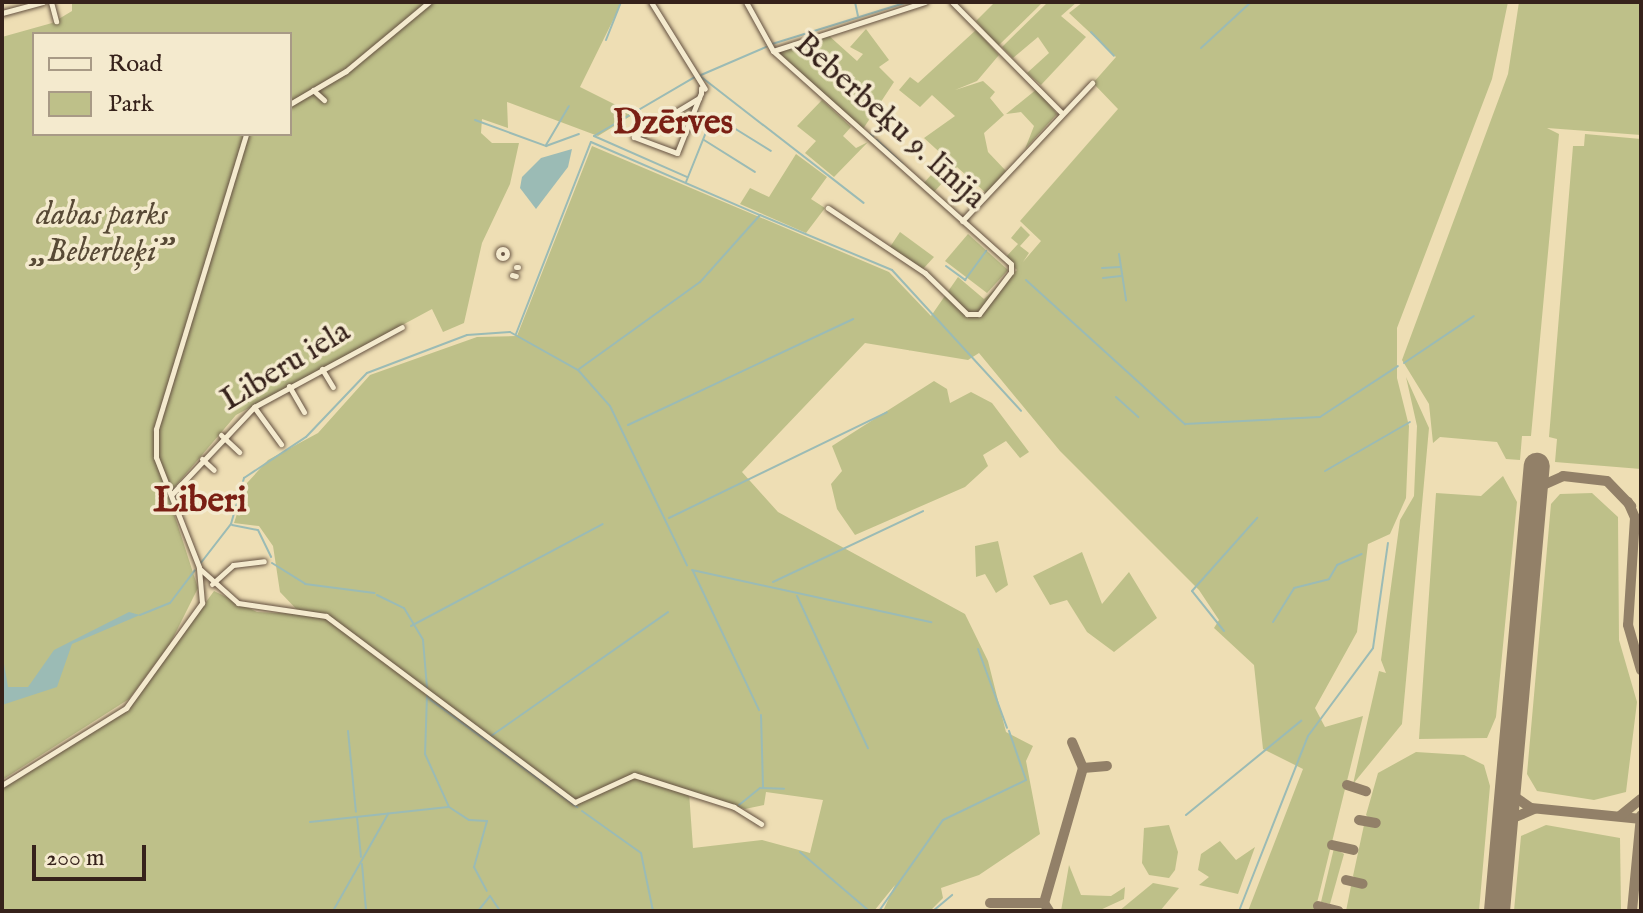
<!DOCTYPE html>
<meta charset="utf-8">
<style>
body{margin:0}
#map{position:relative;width:1643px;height:913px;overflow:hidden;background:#eedeb4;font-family:"IM FELL English",serif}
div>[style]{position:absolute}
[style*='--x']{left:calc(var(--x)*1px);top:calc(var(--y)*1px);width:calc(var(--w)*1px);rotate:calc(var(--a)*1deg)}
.green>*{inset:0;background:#bec089}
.water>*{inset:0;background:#9bbbb5}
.stream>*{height:2px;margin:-1px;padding:0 1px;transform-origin:1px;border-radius:1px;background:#9bbbb5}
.taxiway>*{height:10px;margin:-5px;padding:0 5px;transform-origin:5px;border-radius:5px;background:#928068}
.runway>*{height:26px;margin:-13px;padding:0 13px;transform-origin:13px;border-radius:13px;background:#928068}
.roads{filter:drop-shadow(0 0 2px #645141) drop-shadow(0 0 2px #645141)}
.minor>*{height:5px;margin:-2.5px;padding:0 2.5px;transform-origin:2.5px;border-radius:2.5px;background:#f4eace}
.minor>.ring{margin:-2.5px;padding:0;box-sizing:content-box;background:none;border:5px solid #f4eace;border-radius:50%}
span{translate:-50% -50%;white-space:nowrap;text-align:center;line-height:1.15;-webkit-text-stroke:7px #f4eace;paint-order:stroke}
.street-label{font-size:32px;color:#36221b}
.park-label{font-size:32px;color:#584a36;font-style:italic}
.quarter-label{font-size:36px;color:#7a1f14;font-weight:700}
.frame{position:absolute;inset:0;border:4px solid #36221b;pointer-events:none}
.legend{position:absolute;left:32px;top:32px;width:260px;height:104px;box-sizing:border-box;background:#f4eace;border:2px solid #a89a86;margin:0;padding:10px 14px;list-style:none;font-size:24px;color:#36221b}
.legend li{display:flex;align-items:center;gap:16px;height:40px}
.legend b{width:40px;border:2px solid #a89a86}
.scale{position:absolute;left:32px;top:845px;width:114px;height:36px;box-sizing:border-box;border:4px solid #36221b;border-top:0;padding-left:10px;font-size:24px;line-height:28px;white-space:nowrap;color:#36221b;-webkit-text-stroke:6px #f4eace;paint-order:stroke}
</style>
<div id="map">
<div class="green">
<i style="clip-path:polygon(evenodd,72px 2px,622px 2px,580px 87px,634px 114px,598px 136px,507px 102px,508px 128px,482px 119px,481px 133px,492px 143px,519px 143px,510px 184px,482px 243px,464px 323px,443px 332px,432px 309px,236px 415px,168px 495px,198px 588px,170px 644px,129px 699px,2px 780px,2px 37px,52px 23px,72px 11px,72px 2px,34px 34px,290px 34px,290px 134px,34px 134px,34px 34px)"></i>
<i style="clip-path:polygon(995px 2px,1043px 2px,998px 46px,976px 21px)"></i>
<i style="clip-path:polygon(1048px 2px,1077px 2px,1061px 16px,1086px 37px,1041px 85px,1027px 73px,1049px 53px,1038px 37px,1013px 58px,1002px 47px)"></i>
<i style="clip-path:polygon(evenodd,1083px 2px,1508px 2px,1492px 79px,1397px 328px,1397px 378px,1409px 426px,1406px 498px,1390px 534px,1368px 544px,1357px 632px,1315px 708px,1325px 727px,1363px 716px,1315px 911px,1248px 911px,1303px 769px,1263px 749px,1254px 665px,1214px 628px,1219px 620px,1199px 590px,1060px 451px,979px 353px,968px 360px,865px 343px,742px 472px,778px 512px,965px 614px,988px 661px,1006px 732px,1033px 746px,1026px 761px,1040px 834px,979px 875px,941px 888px,943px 898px,930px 911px,883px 911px,895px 885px,874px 911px,2px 911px,2px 789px,127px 711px,214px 591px,257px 612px,301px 614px,280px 592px,273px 546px,259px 526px,234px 523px,247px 483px,268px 460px,318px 433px,370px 375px,477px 337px,517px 336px,592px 146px,889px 272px,931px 316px,958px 277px,984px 299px,1017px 270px,1005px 258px,1018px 244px,1011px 238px,1021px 226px,1030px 235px,1020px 246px,1029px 253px,1023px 262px,1041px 241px,1020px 221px,1118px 109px,1093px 83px,1116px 57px,1069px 13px,1083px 2px,689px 792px,745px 809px,764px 805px,766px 792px,823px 800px,810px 853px,762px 840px,693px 848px,689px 792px)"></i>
<i style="clip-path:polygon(1519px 2px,1641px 2px,1641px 135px,1547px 128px,1559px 134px,1531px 436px,1522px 436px,1520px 460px,1506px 459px,1497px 442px,1440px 437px,1433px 443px,1429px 404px,1402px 360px,1508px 74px)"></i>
<i style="clip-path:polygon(866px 29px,889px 60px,879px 67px,894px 82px,863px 129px,777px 51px,827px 34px,857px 61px,863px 54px,850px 47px)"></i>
<i style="clip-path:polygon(976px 30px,999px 55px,977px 81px,955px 90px,983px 81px,995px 92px,990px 98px,1004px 115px,984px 133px,988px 152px,1006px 171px,986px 193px,957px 167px,933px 193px,923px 184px,946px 158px,924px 138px,955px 116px,932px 95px,920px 107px,899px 90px,910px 77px,918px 83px)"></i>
<i style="clip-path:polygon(1037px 89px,1057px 114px,1025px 149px,1034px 126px,1021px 112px,1006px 114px)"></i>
<i style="clip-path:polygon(822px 100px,851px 127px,843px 136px,856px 148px,868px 142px,834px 177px,805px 153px,816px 141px,797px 126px)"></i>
<i style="clip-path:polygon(1585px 134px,1641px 139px,1641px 469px,1555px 462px,1557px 439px,1549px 437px,1573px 146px,1584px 146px)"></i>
<i style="clip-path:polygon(796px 154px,827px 177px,811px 199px,825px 208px,806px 233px,740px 204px,750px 188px,769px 197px)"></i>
<i style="clip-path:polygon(900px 232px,934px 257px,923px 269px,890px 247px)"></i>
<i style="clip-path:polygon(968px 234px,1008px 270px,987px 293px,945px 261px)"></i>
<i style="clip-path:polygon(1406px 377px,1429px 428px,1402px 724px,1353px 784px,1379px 671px,1386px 673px,1381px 660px,1400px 520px,1414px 496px,1417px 426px)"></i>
<i style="clip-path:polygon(934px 381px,947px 389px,950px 403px,971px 392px,992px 403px,1029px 452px,1020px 458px,1006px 441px,983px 455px,988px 466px,965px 487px,855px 535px,837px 509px,831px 484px,842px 471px,832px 446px)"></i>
<i style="clip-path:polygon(1503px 476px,1517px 502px,1496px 717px,1487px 738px,1419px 739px,1436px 493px,1481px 496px)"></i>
<i style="clip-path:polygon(1592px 493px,1618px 517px,1619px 640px,1637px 702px,1626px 792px,1594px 800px,1537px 791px,1527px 774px,1551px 504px,1560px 494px)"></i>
<i style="clip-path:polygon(998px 541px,1008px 585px,996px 593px,985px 574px,976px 577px,975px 546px)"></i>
<i style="clip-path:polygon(1082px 552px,1102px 604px,1129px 572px,1157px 618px,1114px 652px,1087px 632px,1067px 600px,1050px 605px,1033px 576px)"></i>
<i style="clip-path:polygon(1416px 752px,1464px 755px,1484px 765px,1490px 786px,1479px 911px,1346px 911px,1351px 886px,1363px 886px,1353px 876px,1364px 825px,1376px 826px,1366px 815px,1378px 773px)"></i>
<i style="clip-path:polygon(1169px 825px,1178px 852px,1175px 870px,1169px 878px,1149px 875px,1142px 863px,1144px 828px)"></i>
<i style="clip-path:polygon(1546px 825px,1620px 838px,1621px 911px,1514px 911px,1521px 836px)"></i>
<i style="clip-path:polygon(1220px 841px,1236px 860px,1255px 847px,1238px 894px,1199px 885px,1209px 877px,1198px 870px,1201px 854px)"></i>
<i style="clip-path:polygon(1334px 848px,1344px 854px,1330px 904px,1321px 902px)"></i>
<i style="clip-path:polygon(1069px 865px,1081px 895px,1111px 896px,1125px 887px,1124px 899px,1098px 911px,1061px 911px)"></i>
<i style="clip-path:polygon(1153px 883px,1179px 888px,1160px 911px,1119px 911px)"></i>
</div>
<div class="water">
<i style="clip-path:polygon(572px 149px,568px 167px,536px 209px,520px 188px,522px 177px,541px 158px)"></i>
<i style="clip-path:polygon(129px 612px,140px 615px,72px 644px,57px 687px,2px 705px,2px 652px,8px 687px,28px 687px,54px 650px)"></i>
</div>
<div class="stream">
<i style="--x:855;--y:2;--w:14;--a:78"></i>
<i style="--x:1091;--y:32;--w:33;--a:46"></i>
<i style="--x:606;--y:40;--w:41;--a:-68.5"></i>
<i style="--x:772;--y:44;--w:142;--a:-17.2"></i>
<i style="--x:1201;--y:48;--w:68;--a:-42.6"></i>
<i style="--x:701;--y:75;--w:71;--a:-23.3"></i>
<i style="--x:700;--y:76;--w:207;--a:37.8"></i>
<i style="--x:475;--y:120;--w:76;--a:20.1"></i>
<i style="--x:546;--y:146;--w:35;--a:-20"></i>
<i style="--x:870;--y:134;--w:4;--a:34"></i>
<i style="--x:594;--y:136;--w:117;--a:-30.3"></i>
<i style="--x:594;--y:136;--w:102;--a:23.8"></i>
<i style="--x:704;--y:140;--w:60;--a:32.1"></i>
<i style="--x:877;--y:140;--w:35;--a:43"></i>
<i style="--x:546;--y:145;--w:45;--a:-59.5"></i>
<i style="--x:686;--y:182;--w:72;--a:-68.1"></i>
<i style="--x:713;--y:115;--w:68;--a:31.8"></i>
<i style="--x:760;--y:215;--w:143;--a:22.6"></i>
<i style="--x:892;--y:270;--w:191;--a:47.5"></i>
<i style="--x:1119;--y:254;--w:47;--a:81.3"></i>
<i style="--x:946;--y:266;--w:24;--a:36"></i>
<i style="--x:965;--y:280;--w:36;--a:-54"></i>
<i style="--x:1102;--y:268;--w:18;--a:-3"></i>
<i style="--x:1103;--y:278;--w:18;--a:-6"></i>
<i style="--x:1026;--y:280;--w:215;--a:42.2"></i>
<i style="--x:1185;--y:424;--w:135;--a:-3"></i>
<i style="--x:1320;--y:417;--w:93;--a:-33.2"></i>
<i style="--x:516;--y:334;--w:206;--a:-68.7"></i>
<i style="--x:591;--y:142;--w:184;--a:23.4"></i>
<i style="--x:760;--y:215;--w:90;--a:131.8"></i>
<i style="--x:700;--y:282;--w:149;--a:144.3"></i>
<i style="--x:1404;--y:363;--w:84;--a:-33.9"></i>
<i style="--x:1116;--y:397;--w:30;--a:42"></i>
<i style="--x:628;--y:425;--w:249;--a:-25.2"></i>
<i style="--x:1325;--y:471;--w:98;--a:-30"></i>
<i style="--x:669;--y:518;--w:242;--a:-25.9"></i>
<i style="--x:232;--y:525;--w:26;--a:11"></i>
<i style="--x:258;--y:530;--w:30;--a:64"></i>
<i style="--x:272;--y:563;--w:39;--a:32"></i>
<i style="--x:305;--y:584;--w:70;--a:7.4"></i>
<i style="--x:200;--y:564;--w:51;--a:-52.2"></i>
<i style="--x:231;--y:524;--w:48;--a:-74.2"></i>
<i style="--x:244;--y:478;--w:74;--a:-33.5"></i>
<i style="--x:306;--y:437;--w:88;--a:-46.4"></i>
<i style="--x:367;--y:373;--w:107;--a:-20.8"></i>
<i style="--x:467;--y:335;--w:43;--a:-4"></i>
<i style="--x:510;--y:332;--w:78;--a:29.2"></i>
<i style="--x:578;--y:370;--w:48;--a:48.4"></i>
<i style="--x:610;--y:406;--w:177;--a:64.2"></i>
<i style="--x:692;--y:570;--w:245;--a:12.3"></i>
<i style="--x:693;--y:571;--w:154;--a:64.6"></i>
<i style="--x:773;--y:582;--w:166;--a:-25.3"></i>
<i style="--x:377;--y:595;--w:30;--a:26"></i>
<i style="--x:404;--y:608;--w:37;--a:59"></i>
<i style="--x:423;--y:640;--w:48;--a:85.2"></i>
<i style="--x:797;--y:596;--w:168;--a:65"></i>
<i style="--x:140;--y:615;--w:32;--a:-22"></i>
<i style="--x:170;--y:603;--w:41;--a:-52.9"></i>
<i style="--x:1273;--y:622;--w:40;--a:-58"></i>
<i style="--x:1294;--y:588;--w:36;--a:-14"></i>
<i style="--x:1329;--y:579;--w:16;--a:-60"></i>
<i style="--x:1337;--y:565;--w:27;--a:-24"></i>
<i style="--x:411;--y:626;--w:217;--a:-28"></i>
<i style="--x:1224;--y:631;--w:51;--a:-128.7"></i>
<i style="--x:1192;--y:591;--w:98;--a:-48.3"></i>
<i style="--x:978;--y:649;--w:84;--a:69.8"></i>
<i style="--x:427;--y:695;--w:59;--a:91.9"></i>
<i style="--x:425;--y:754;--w:58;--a:65.6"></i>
<i style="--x:449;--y:807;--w:24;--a:33"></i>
<i style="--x:469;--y:820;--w:18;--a:3"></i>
<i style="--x:487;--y:821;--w:48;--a:105.8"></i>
<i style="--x:474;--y:867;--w:27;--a:62"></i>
<i style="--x:428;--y:698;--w:185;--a:36.2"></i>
<i style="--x:761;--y:715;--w:73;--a:88.4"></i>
<i style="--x:348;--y:731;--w:81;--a:84.4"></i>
<i style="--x:491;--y:736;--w:216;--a:-35"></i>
<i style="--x:739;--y:805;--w:27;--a:-39"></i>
<i style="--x:760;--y:788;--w:24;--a:2"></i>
<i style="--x:582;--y:811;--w:72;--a:35.4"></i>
<i style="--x:641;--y:853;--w:59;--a:78.3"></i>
<i style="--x:1186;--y:815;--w:149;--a:-39.3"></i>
<i style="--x:357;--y:817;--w:40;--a:84.3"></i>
<i style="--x:310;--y:822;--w:139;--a:-6.2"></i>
<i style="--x:800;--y:852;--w:91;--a:40.5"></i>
<i style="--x:362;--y:864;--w:46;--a:85"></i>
<i style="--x:333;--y:911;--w:112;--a:-60.4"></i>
<i style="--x:478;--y:911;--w:19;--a:-51"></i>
<i style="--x:490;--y:896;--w:18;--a:56"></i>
<i style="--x:879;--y:911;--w:111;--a:-54.9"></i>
<i style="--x:943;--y:820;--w:92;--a:-25.7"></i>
<i style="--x:1026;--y:780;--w:52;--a:-109.1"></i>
<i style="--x:933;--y:911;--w:25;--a:-40"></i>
<i style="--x:1239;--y:911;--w:188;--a:-68.5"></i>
<i style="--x:1308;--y:736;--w:109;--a:-53.5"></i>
<i style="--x:1373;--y:648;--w:106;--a:-81.9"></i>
</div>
<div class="taxiway">
<i style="--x:1628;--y:502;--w:17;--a:66"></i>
<i style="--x:1635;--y:518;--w:107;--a:93.7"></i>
<i style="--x:1628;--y:625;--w:47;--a:73.9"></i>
<i style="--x:1533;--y:509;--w:24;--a:-71"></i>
<i style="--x:1541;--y:486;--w:24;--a:-24"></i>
<i style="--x:1563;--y:476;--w:44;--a:6.5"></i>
<i style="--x:1607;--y:481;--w:35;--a:46"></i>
<i style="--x:1083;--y:768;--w:24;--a:-5"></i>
<i style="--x:1509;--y:775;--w:23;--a:75"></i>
<i style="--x:1515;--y:797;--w:19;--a:35"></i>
<i style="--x:1531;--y:808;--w:111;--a:5.7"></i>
<i style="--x:1347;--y:785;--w:20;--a:18"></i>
<i style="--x:1620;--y:816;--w:27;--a:-39"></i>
<i style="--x:1359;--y:820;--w:17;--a:10"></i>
<i style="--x:1503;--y:837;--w:21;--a:-62"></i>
<i style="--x:1513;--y:818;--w:23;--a:-23"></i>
<i style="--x:1332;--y:845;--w:22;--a:13"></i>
<i style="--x:1346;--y:880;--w:17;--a:13"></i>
<i style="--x:990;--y:903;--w:54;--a:0"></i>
<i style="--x:1318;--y:906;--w:21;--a:14"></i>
<i style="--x:1049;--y:911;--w:9;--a:-122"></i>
<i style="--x:1044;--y:903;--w:141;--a:-73.9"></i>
<i style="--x:1083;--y:768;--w:28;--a:-113"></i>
<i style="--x:1632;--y:911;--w:96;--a:-84.6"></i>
</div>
<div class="runway">
<i style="--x:1497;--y:911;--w:447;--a:-84.9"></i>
</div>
<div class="roads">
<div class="minor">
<i style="--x:51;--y:2;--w:20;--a:75"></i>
<i style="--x:651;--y:2;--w:102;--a:58.2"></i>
<i style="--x:746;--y:2;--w:56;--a:61.1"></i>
<i style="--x:773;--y:51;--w:319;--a:41.8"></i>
<i style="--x:1011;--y:264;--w:8;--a:90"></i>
<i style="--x:1011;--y:272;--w:53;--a:127.3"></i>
<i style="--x:979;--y:314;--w:12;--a:180"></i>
<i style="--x:967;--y:314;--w:59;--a:-135.7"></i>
<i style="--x:925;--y:273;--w:117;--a:-146.2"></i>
<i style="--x:952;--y:2;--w:155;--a:45.3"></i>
<i style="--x:2;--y:13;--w:42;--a:-15"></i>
<i style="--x:773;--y:51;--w:160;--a:-17.9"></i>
<i style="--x:313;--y:90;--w:15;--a:42"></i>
<i style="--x:699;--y:98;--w:76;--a:149"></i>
<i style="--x:634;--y:137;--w:46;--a:20.4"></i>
<i style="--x:677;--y:153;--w:65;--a:-68.2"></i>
<i style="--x:701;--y:93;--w:5;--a:-90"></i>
<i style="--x:290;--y:104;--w:65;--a:-30.5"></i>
<i style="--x:346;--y:71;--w:108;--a:-39.7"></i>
<i style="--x:962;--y:221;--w:190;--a:-46.7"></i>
<i class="ring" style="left:498.5px;top:249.5px;width:4px;height:4px"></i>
<i style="--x:516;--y:267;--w:2;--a:0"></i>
<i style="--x:512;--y:275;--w:4;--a:14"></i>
<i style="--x:322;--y:369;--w:21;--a:59"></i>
<i style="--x:289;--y:386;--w:30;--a:60"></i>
<i style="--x:254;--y:407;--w:46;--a:53.9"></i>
<i style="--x:221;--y:435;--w:25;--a:43"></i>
<i style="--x:202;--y:459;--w:16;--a:43"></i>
<i style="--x:172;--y:494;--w:120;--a:-46.7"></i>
<i style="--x:254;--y:407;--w:168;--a:-28.4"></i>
<i style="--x:200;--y:569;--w:51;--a:41.8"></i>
<i style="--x:238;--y:603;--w:89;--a:8.4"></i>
<i style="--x:326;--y:616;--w:311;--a:36.8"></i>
<i style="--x:575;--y:802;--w:65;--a:-24.6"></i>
<i style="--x:634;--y:775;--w:105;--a:17.7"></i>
<i style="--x:734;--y:807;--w:32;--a:32"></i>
<i style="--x:212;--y:584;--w:28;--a:-42"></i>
<i style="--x:233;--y:565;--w:31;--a:-7"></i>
<i style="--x:2;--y:785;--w:146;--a:-31.8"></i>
<i style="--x:126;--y:708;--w:130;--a:-54.1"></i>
<i style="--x:202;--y:603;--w:36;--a:-95"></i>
<i style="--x:199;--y:567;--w:118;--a:-111.4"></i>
<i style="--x:156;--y:457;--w:28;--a:-90"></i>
<i style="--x:156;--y:429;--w:308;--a:-73"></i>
</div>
</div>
<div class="street-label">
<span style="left:889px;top:122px;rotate:42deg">Beberbeķu 9. līnija</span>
<span style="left:286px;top:367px;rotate:-31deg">Liberu iela</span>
</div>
<div class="park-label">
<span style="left:102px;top:235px">dabas parks<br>„Beberbeķi”</span>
</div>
<div class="quarter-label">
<span style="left:673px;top:124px">Dzērves</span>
<span style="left:200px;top:502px">Liberi</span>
</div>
<div class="frame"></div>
<ul class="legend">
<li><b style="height:10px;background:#f4eace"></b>Road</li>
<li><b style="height:22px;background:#bec089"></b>Park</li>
</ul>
<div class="scale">200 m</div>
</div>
